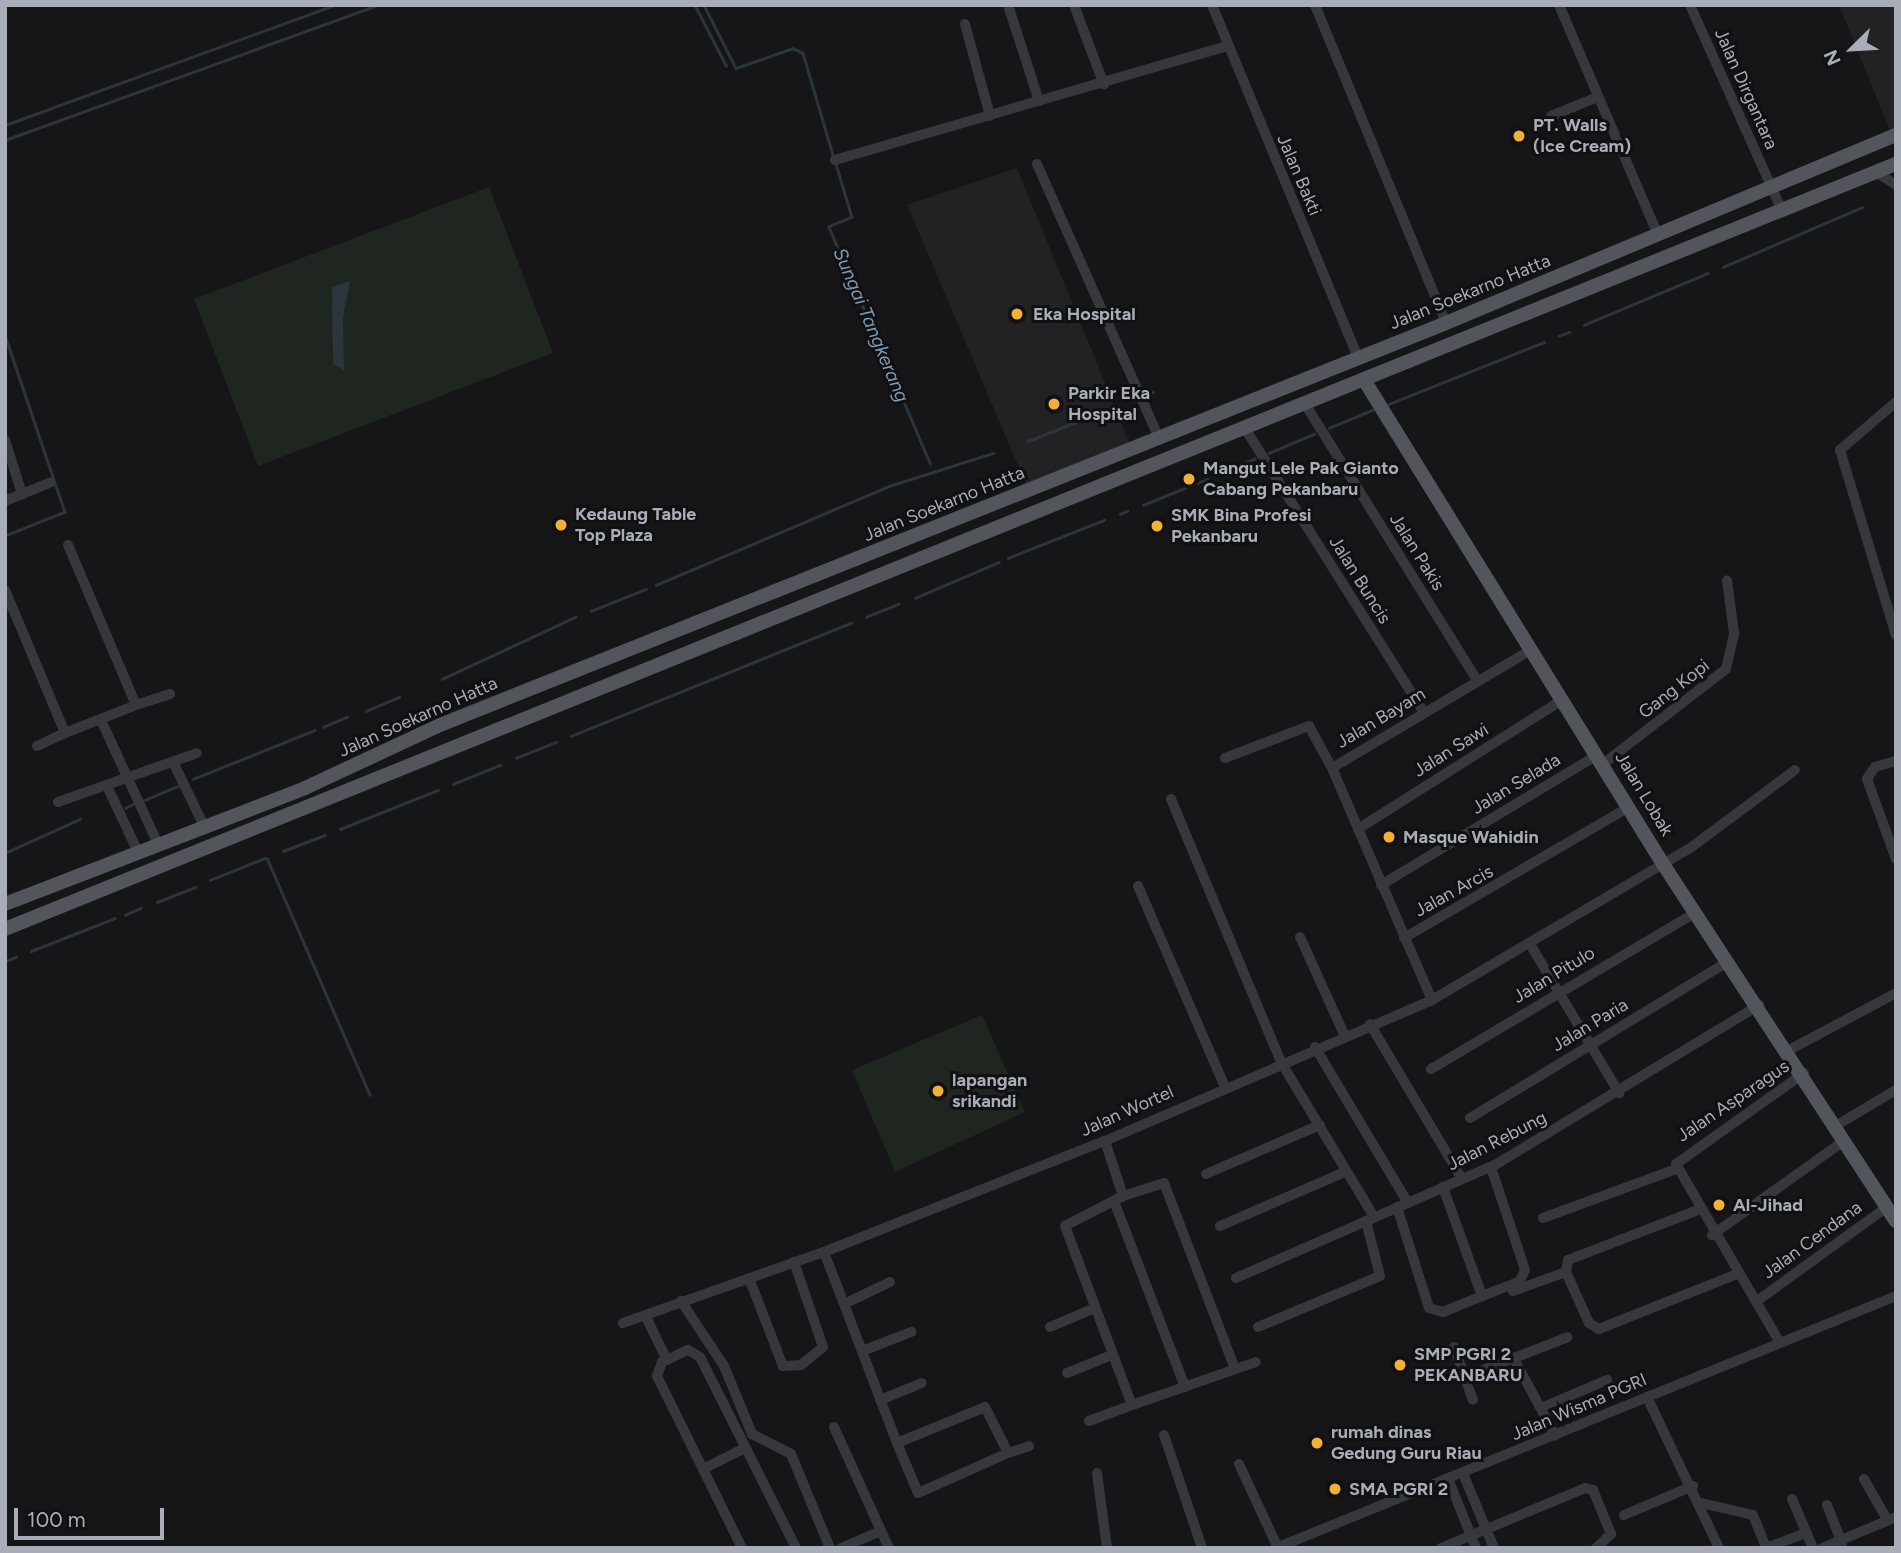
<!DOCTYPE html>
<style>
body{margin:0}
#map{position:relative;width:1901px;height:1553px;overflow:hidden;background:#161618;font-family:Figtree,sans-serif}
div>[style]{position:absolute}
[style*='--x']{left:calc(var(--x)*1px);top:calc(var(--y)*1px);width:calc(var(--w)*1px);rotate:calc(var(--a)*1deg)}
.built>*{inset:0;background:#222225}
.green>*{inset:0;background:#1e261f}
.water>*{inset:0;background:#2c353c}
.stream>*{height:2.5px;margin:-1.25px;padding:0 1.25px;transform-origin:1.25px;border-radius:1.25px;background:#2c353c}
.minor>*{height:10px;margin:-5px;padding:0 5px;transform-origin:5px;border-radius:5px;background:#37383d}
.major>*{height:14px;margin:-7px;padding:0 7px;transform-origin:7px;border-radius:7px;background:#53555c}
.dots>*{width:19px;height:19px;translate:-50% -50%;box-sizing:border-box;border:4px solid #111113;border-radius:50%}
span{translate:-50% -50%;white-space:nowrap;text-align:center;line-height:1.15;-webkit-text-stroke:6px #111113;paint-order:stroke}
.street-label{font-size:18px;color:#a8adb8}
.poi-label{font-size:18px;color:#a8adb8;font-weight:700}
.left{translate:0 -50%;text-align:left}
.water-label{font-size:19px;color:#7f9bb3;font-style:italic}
.frame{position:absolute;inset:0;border:7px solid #a8adb8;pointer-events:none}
.north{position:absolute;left:1817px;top:14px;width:70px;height:70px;-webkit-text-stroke:5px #111113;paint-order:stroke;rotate:246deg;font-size:19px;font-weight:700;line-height:28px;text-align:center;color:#a8adb8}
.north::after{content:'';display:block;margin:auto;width:24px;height:32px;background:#a8adb8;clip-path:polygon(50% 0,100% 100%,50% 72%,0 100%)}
.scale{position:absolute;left:14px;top:1508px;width:150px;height:32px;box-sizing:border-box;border:4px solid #a8adb8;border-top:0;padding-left:9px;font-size:21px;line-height:24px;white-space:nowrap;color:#a8adb8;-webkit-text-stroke:5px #111113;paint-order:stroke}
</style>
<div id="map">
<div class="built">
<i style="clip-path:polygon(1839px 5px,1896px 5px,1896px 131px,1891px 133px)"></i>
<i style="clip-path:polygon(1017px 168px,1130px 444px,1026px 484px,907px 205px)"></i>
</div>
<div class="green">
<i style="clip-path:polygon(489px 187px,553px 353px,258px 466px,194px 299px)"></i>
<i style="clip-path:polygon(982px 1015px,1025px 1112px,895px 1172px,852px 1070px)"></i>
</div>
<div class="water">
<i style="clip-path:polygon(350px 281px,343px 317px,344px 370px,333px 364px,332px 287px)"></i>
</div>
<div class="stream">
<i style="--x:695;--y:5;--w:68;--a:62.7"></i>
<i style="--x:704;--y:5;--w:71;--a:63.1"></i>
<i style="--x:736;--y:68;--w:60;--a:-19.3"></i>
<i style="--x:793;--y:48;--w:11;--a:27"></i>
<i style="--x:803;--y:53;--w:109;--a:73.6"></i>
<i style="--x:5;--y:125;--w:351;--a:-20"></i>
<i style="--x:5;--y:140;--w:397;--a:-19.9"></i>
<i style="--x:836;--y:164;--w:55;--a:73.2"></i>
<i style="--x:852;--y:217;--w:25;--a:157"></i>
<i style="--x:829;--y:227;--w:257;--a:66.8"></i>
<i style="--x:1723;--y:267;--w:151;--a:-23.3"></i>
<i style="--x:1584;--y:325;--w:134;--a:-22.8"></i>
<i style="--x:5;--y:335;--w:187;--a:71.3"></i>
<i style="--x:65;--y:512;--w:65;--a:158.2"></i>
<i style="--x:1559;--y:336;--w:11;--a:-22"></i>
<i style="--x:1148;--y:394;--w:5;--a:-22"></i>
<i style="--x:1389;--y:404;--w:167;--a:-21.8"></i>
<i style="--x:1329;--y:428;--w:47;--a:-22.7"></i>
<i style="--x:1028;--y:441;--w:84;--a:-21.7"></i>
<i style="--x:1269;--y:453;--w:49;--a:-22.9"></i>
<i style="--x:1235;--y:467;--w:21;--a:-23"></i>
<i style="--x:1143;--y:505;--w:69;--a:-22.1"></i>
<i style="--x:1120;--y:514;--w:8;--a:-23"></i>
<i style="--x:1008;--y:558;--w:103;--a:-21.6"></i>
<i style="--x:656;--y:585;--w:253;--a:-23"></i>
<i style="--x:889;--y:486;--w:109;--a:-17.6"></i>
<i style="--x:915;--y:598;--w:91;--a:-23.2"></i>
<i style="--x:591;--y:611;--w:59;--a:-21.8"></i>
<i style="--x:866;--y:617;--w:35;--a:-22"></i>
<i style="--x:442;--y:679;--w:147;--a:-25"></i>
<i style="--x:366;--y:711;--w:36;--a:-23"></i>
<i style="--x:323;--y:727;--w:26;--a:-23"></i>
<i style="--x:571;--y:736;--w:302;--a:-22"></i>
<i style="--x:516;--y:758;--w:43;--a:-21.8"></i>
<i style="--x:193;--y:779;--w:131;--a:-21.9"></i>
<i style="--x:453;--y:784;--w:51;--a:-22"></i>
<i style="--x:145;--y:800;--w:38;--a:-23"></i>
<i style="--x:125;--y:808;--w:11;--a:-27"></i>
<i style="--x:340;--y:829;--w:105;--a:-21.7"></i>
<i style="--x:283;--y:851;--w:45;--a:-20.9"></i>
<i style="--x:5;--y:853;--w:82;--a:-24.4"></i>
<i style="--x:267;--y:858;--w:258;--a:66.5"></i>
<i style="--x:210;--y:880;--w:59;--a:-21.8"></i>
<i style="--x:157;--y:902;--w:41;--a:-21.5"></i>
<i style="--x:125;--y:915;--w:17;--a:-24"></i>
<i style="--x:31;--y:951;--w:90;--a:-21.4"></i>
<i style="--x:5;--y:961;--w:12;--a:-20"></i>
</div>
<div class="minor">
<i style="--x:1008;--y:5;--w:101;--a:72.1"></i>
<i style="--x:1074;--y:5;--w:85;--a:69.4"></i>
<i style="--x:1212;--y:5;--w:381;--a:67.5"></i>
<i style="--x:1315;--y:5;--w:344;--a:67.6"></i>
<i style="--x:1559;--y:5;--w:250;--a:66.7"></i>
<i style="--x:1690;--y:5;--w:226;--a:65.9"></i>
<i style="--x:965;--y:24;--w:95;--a:74.8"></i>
<i style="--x:1551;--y:116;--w:48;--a:-22.2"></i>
<i style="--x:835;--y:160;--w:408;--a:-16.2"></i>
<i style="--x:1037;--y:164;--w:298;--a:66"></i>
<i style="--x:1876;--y:172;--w:24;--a:33"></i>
<i style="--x:1896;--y:402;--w:74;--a:139.4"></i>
<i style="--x:1840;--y:450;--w:193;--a:73.2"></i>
<i style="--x:1307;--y:407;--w:322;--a:58.1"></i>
<i style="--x:1246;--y:430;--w:334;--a:57.8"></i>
<i style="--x:5;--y:440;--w:57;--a:72.5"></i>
<i style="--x:22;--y:494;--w:18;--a:158"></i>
<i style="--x:22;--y:494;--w:31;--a:-22"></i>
<i style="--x:5;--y:590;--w:155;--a:67.2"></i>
<i style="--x:65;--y:733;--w:76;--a:-21.5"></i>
<i style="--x:136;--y:705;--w:174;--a:-113"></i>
<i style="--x:136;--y:705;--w:36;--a:-18"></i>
<i style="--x:101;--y:720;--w:139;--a:65.3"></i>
<i style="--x:37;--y:746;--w:31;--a:-25"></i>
<i style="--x:1225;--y:758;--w:90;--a:-20.9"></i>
<i style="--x:1309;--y:726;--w:48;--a:61.3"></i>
<i style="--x:1332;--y:768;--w:231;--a:-30.7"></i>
<i style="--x:1896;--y:761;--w:22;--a:164"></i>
<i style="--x:1875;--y:767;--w:14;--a:124"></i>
<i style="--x:1867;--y:779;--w:85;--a:70.1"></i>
<i style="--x:173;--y:762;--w:73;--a:64.1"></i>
<i style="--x:1603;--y:764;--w:155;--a:-37.7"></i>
<i style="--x:1726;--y:669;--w:37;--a:-77"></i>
<i style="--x:1734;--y:633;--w:53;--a:-97.5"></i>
<i style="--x:1332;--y:768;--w:253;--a:66.7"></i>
<i style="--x:107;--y:786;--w:75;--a:64.8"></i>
<i style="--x:1171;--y:799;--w:285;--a:67.3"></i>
<i style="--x:1281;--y:1062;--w:181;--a:59"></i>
<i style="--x:58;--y:802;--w:147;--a:-19.4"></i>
<i style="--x:1358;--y:829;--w:241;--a:-32.3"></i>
<i style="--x:1381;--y:885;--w:252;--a:-31"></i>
<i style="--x:1138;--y:886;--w:219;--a:66.6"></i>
<i style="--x:1300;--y:937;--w:107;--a:65.6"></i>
<i style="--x:1404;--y:938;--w:260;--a:-30.2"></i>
<i style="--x:1530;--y:944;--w:174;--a:59.1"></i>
<i style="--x:1370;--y:1024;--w:180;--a:59.3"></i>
<i style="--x:1315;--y:1047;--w:182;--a:59.2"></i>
<i style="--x:1789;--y:1050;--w:121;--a:-28"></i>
<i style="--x:1431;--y:1069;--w:308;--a:-30.6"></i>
<i style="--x:1470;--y:1118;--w:301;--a:-31.2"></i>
<i style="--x:1837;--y:1125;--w:69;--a:-30.7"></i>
<i style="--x:1105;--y:1141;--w:58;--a:71.9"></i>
<i style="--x:1123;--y:1196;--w:65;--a:152.7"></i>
<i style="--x:1065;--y:1226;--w:191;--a:69.5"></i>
<i style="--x:1132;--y:1405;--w:131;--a:-19.1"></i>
<i style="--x:1206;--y:1174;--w:124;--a:-23.3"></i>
<i style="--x:1123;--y:1196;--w:43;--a:-17.6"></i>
<i style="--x:1164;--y:1183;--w:199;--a:69.1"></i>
<i style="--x:1114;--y:1201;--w:199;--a:69.1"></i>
<i style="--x:1397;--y:1207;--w:106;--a:72.4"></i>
<i style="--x:1429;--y:1308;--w:15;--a:16"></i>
<i style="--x:1443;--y:1312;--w:42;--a:-22.3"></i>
<i style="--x:1482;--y:1296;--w:116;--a:-109.7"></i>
<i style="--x:1698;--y:1210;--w:139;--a:159"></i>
<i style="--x:1568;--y:1260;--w:12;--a:99"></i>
<i style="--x:1566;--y:1272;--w:56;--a:65.7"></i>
<i style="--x:1589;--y:1323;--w:12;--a:31"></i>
<i style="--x:1599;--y:1329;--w:149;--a:-21.7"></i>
<i style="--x:1543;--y:1218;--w:142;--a:-20.2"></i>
<i style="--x:1220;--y:1226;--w:138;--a:-23.4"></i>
<i style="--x:1712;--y:1235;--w:163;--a:-35.5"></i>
<i style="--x:749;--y:1278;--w:94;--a:68.9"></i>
<i style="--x:783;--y:1366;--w:18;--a:-3"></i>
<i style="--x:801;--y:1365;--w:28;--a:-39"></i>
<i style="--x:823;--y:1347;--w:90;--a:-108.8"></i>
<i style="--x:1236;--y:1278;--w:283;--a:-23.6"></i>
<i style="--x:1495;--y:1165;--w:309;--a:-31.2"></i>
<i style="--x:1513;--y:1291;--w:56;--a:-19.7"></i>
<i style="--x:1482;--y:1296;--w:40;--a:-21"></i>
<i style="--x:1519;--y:1282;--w:13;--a:-63"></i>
<i style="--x:1525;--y:1270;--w:108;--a:-108.3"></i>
<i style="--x:681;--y:1301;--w:78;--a:56.5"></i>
<i style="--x:724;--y:1366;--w:74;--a:67.6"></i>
<i style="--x:752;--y:1434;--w:44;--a:27.1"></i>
<i style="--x:791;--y:1454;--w:102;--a:67.5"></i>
<i style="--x:1757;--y:1301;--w:160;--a:-35.9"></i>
<i style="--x:844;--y:1304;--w:51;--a:-25.6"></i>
<i style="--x:645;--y:1315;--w:50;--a:63.9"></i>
<i style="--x:623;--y:1323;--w:213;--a:-19.5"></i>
<i style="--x:1050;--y:1327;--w:49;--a:-22.9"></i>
<i style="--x:1258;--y:1327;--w:132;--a:-22.7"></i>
<i style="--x:1380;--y:1276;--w:57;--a:-104.3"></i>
<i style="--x:1779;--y:1341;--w:205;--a:-120.2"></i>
<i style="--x:1676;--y:1164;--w:157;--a:-35.4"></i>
<i style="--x:1454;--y:1347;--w:56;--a:70.3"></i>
<i style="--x:862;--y:1351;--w:53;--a:-21.2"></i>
<i style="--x:1513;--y:1357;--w:89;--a:61.7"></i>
<i style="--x:1067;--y:1373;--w:48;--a:-21.8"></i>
<i style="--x:1465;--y:1377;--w:110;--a:-21.2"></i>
<i style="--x:1647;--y:1397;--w:167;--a:64.5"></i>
<i style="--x:880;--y:1400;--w:45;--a:-22"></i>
<i style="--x:1541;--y:1408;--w:72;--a:-23"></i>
<i style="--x:1089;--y:1421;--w:46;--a:-20.4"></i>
<i style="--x:834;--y:1427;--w:133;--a:65.6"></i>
<i style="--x:1164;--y:1435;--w:119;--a:71.4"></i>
<i style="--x:897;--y:1443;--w:95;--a:-22.2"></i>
<i style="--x:985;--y:1407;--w:51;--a:63.4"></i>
<i style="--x:1008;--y:1453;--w:98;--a:156"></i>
<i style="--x:918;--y:1493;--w:54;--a:-112.8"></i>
<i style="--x:897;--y:1443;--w:204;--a:-110.9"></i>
<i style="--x:824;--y:1252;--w:302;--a:-21.6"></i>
<i style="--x:1105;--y:1141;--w:356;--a:-23.3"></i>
<i style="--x:1432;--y:1000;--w:303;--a:-30.5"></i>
<i style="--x:1693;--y:846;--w:127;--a:-36.7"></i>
<i style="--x:1008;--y:1453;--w:22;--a:-18"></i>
<i style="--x:1239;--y:1464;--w:93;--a:65.1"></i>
<i style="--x:703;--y:1469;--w:47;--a:-26.6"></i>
<i style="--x:1097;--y:1473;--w:76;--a:82.4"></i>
<i style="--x:1464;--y:1476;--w:78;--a:67.4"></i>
<i style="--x:1864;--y:1479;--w:48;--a:60.3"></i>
<i style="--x:1449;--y:1481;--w:72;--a:68.1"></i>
<i style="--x:1792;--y:1499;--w:53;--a:66.8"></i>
<i style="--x:1701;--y:1503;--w:53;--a:13"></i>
<i style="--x:1753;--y:1515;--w:35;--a:68"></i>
<i style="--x:1827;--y:1505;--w:41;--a:68.5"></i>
<i style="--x:1624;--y:1515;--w:75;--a:-22.8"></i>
<i style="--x:742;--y:1548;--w:192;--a:-116.3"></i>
<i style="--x:657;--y:1376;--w:15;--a:-70"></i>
<i style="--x:662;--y:1362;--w:29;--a:-25"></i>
<i style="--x:688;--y:1350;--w:14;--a:30"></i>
<i style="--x:700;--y:1357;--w:214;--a:63.3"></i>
<i style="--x:841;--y:1548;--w:43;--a:-23"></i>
<i style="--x:1276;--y:1548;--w:669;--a:-22.12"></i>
<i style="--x:1441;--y:1548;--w:156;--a:-22.6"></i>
<i style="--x:1585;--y:1488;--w:8;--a:14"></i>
<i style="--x:1593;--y:1490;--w:48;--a:67.8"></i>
<i style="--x:1611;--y:1534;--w:21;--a:137"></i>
<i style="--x:1766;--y:1548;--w:43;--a:-20.6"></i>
<i style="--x:1822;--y:1548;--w:80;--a:-22.7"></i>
</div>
<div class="major">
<i style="--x:1366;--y:383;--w:565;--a:58.31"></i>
<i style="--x:1663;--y:864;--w:426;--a:56.9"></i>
<i style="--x:5;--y:904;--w:322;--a:-21.1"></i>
<i style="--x:305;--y:788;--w:149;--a:-25"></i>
<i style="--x:440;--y:725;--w:1083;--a:-21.78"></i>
<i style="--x:1446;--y:323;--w:488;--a:-22.7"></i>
<i style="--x:5;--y:929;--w:2040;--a:-22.03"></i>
</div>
<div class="dots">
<i style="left:1519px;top:136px;background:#f2b134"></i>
<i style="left:1017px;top:314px;background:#f2b134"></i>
<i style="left:1054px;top:404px;background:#f2b134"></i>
<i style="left:1189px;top:479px;background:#f2b134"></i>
<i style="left:561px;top:525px;background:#f2b134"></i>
<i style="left:1157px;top:526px;background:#f2b134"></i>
<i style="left:1389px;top:837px;background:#f2b134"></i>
<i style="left:938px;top:1091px;background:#f2b134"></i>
<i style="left:1719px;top:1205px;background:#f2b134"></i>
<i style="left:1400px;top:1365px;background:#f2b134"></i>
<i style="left:1317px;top:1443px;background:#f2b134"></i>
<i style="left:1335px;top:1489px;background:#f2b134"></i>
</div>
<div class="street-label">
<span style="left:1746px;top:89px;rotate:66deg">Jalan Dirgantara</span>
<span style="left:1299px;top:175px;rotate:67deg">Jalan Bakti</span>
<span style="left:1470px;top:292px;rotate:-22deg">Jalan Soekarno Hatta</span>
<span style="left:944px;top:504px;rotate:-22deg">Jalan Soekarno Hatta</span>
<span style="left:1417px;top:552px;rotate:58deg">Jalan Pakis</span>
<span style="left:1360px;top:580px;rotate:58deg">Jalan Buncis</span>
<span style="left:1674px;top:689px;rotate:-38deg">Gang Kopi</span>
<span style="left:418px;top:717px;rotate:-24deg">Jalan Soekarno Hatta</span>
<span style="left:1381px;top:718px;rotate:-31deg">Jalan Bayam</span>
<span style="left:1451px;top:750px;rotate:-32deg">Jalan Sawi</span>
<span style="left:1516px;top:784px;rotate:-31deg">Jalan Selada</span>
<span style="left:1644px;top:794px;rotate:59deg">Jalan Lobak</span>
<span style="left:1454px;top:891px;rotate:-29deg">Jalan Arcis</span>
<span style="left:1554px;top:975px;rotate:-31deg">Jalan Pitulo</span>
<span style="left:1590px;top:1025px;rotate:-31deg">Jalan Paria</span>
<span style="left:1733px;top:1101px;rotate:-34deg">Jalan Asparagus</span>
<span style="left:1127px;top:1111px;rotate:-24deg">Jalan Wortel</span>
<span style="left:1497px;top:1141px;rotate:-27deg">Jalan Rebung</span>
<span style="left:1812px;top:1240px;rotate:-36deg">Jalan Cendana</span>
<span style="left:1579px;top:1407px;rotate:-23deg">Jalan Wisma PGRI</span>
</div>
<div class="poi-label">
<span class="left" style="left:1533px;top:136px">PT. Walls<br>(Ice Cream)</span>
<span class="left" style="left:1033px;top:314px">Eka Hospital</span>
<span class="left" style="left:1068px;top:404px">Parkir Eka<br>Hospital</span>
<span class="left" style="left:1203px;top:479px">Mangut Lele Pak Gianto<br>Cabang Pekanbaru</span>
<span class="left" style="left:575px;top:525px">Kedaung Table<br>Top Plaza</span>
<span class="left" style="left:1171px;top:526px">SMK Bina Profesi<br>Pekanbaru</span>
<span class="left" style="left:1403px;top:837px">Masque Wahidin</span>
<span class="left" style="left:952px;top:1091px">lapangan<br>srikandi</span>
<span class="left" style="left:1733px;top:1205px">Al-Jihad</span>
<span class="left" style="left:1414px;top:1365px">SMP PGRI 2<br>PEKANBARU</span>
<span class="left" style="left:1331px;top:1443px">rumah dinas<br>Gedung Guru Riau</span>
<span class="left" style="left:1349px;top:1489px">SMA PGRI 2</span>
</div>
<div class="water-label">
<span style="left:871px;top:325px;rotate:67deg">Sungai Tangkerang</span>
</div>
<div class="frame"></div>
<div class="north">N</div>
<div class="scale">100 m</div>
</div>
